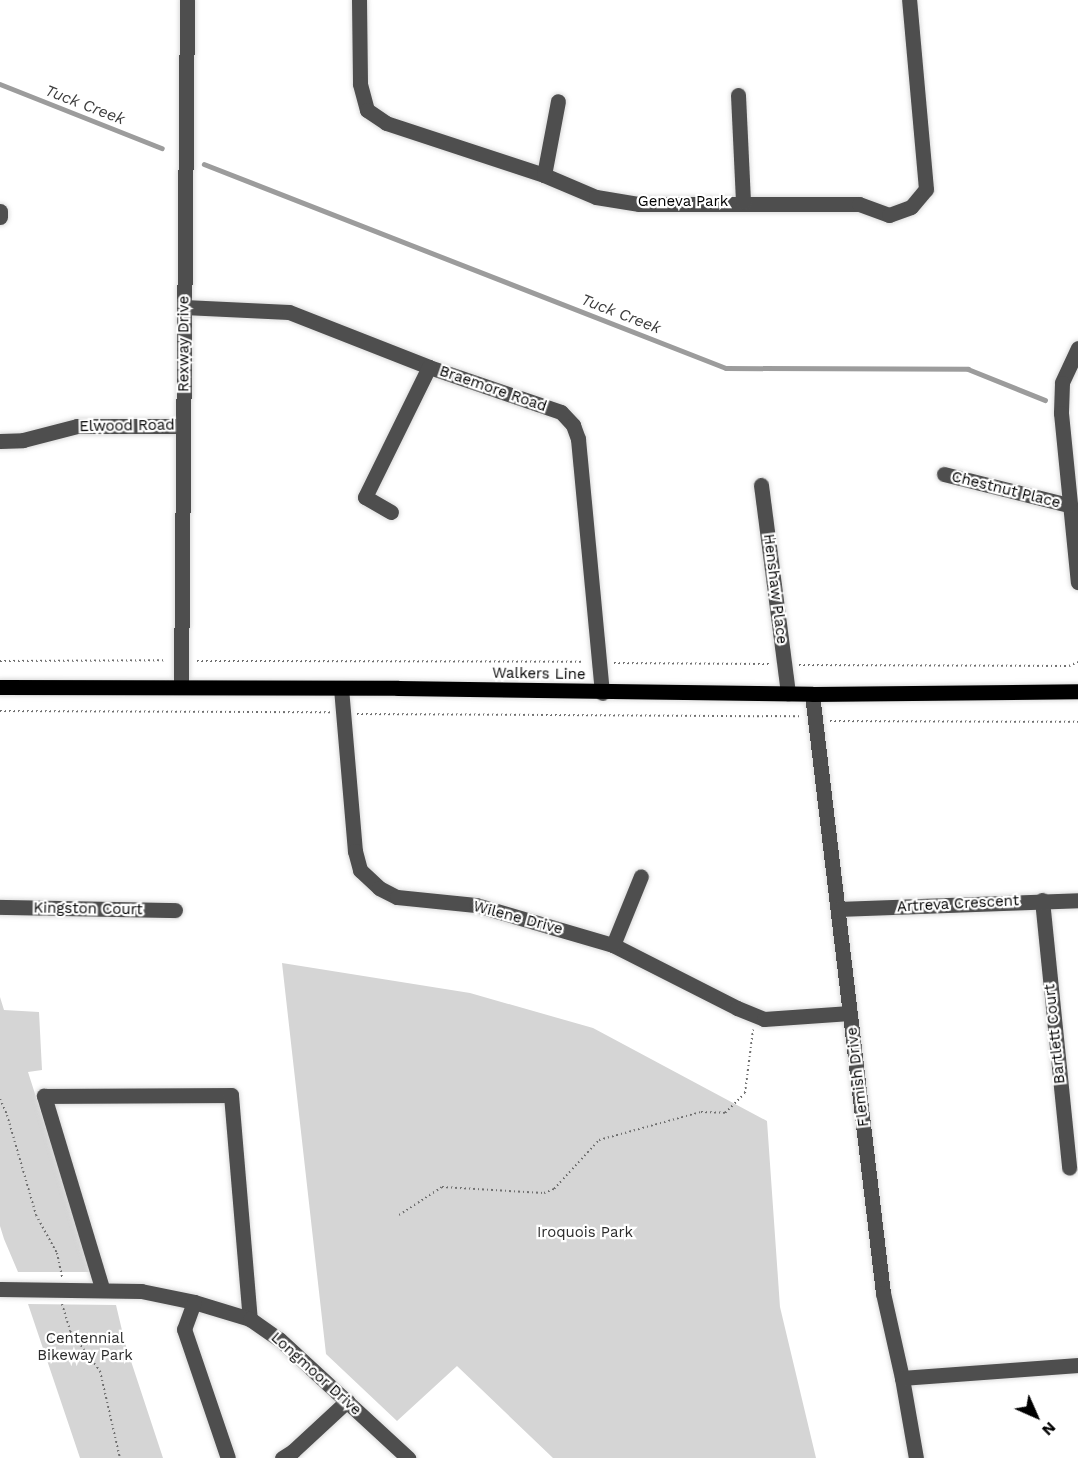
<!DOCTYPE html>
<style>
body{margin:0}
#map{position:relative;width:1078px;height:1458px;overflow:hidden;background:#fff;font-family:"Work Sans",sans-serif}
div>[style]{position:absolute}
[style*='--x']{left:calc(var(--x)*1px);top:calc(var(--y)*1px);width:calc(var(--w)*1px);rotate:calc(var(--a)*1deg)}
.green>*{inset:0;background:#d5d5d5}
.stream>*{height:4.5px;margin:-2.25px;padding:0 2.25px;transform-origin:2.25px;border-radius:2.25px;background:#9c9c9c}
.path>*{height:2px;margin-top:-1px;transform-origin:0;background:repeating-linear-gradient(90deg,#707070 0 1.5px,transparent 0 4.5px)}
.roads{filter:drop-shadow(0 0 2px #dbdbdb) drop-shadow(0 0 2px #dbdbdb)}
.minor>*{height:15px;margin:-7.5px;padding:0 7.5px;transform-origin:7.5px;border-radius:7.5px;background:#4e4e4e}
.major>*{height:15px;margin:-7.5px;padding:0 7.5px;transform-origin:7.5px;border-radius:7.5px;background:#000}
span{translate:-50% -50%;white-space:nowrap;text-align:center;line-height:1.15;-webkit-text-stroke:4.5px #fff;paint-order:stroke}
.street-label{font-size:15px;color:#000}
.park-label{font-size:15px;color:#2c2c2c}
.water-label{font-size:16px;color:#3d3d3d;font-style:italic}
.north{position:absolute;left:1006px;top:1386px;width:60px;height:60px;-webkit-text-stroke:4px #fff;paint-order:stroke;rotate:135deg;font-size:16px;font-weight:700;line-height:24px;text-align:center;color:#000}
.north::after{content:'';display:block;margin:auto;width:21px;height:27px;background:#000;clip-path:polygon(50% 0,100% 100%,50% 72%,0 100%)}
</style>
<div id="map">
<div class="green">
<i style="clip-path:polygon(282px 963px,470px 993px,593px 1028px,767px 1121px,780px 1307px,816px 1458px,553px 1458px,457px 1366px,397px 1421px,326px 1354px)"></i>
<i style="clip-path:polygon(0 997px,4px 1010px,39px 1012px,42px 1070px,28px 1072px,92px 1272px,18px 1272px,4px 1239px,0 1226px)"></i>
<i style="clip-path:polygon(28px 1304px,116px 1305px,125px 1343px,163px 1458px,80px 1458px)"></i>
</div>
<div class="stream">
<i style="--x:0;--y:84;--w:174;--a:21.6"></i>
<i style="--x:204;--y:164;--w:560;--a:21.35"></i>
<i style="--x:726;--y:368;--w:242;--a:0.2"></i>
<i style="--x:968;--y:369;--w:83;--a:21.9"></i>
</div>
<div class="path">
<i style="--x:0;--y:661;--w:166;--a:-0.3"></i>
<i style="--x:197;--y:661;--w:387;--a:0.1"></i>
<i style="--x:614;--y:663;--w:156;--a:0.4"></i>
<i style="--x:799;--y:665;--w:270;--a:0.2"></i>
<i style="--x:1069;--y:666;--w:10;--a:-24"></i>
<i style="--x:0;--y:711;--w:330;--a:0.2"></i>
<i style="--x:357;--y:714;--w:444;--a:0.3"></i>
<i style="--x:830;--y:721;--w:248;--a:0.2"></i>
<i style="--x:0;--y:1099;--w:17;--a:66"></i>
<i style="--x:7;--y:1115;--w:104;--a:73.8"></i>
<i style="--x:36;--y:1215;--w:43;--a:61.1"></i>
<i style="--x:57;--y:1253;--w:25;--a:78"></i>
<i style="--x:399;--y:1215;--w:51;--a:-33.1"></i>
<i style="--x:442;--y:1187;--w:102;--a:3.4"></i>
<i style="--x:544;--y:1193;--w:11;--a:-22"></i>
<i style="--x:554;--y:1189;--w:67;--a:-47.4"></i>
<i style="--x:599;--y:1140;--w:106;--a:-15.4"></i>
<i style="--x:701;--y:1112;--w:24;--a:2"></i>
<i style="--x:725;--y:1113;--w:28;--a:-45"></i>
<i style="--x:745;--y:1093;--w:64;--a:-82.8"></i>
<i style="--x:62;--y:1304;--w:28;--a:73"></i>
<i style="--x:70;--y:1331;--w:50;--a:53.1"></i>
<i style="--x:100;--y:1371;--w:89;--a:77.1"></i>
</div>
<div class="roads">
<div class="minor">
<i style="--x:359;--y:0;--w:84;--a:89.3"></i>
<i style="--x:360;--y:84;--w:27;--a:75"></i>
<i style="--x:367;--y:110;--w:23;--a:34"></i>
<i style="--x:386;--y:123;--w:166;--a:18.2"></i>
<i style="--x:544;--y:175;--w:56;--a:22.9"></i>
<i style="--x:596;--y:197;--w:44;--a:9.2"></i>
<i style="--x:639;--y:204;--w:220;--a:0"></i>
<i style="--x:859;--y:204;--w:32;--a:20"></i>
<i style="--x:889;--y:215;--w:23;--a:-20"></i>
<i style="--x:911;--y:207;--w:23;--a:-50"></i>
<i style="--x:926;--y:189;--w:190;--a:-95.1"></i>
<i style="--x:738;--y:95;--w:107;--a:87.3"></i>
<i style="--x:544;--y:175;--w:75;--a:-79.3"></i>
<i style="--x:0;--y:217;--w:6;--a:-90"></i>
<i style="--x:184;--y:307;--w:105;--a:2.7"></i>
<i style="--x:289;--y:312;--w:150;--a:21.4"></i>
<i style="--x:429;--y:367;--w:139;--a:18.8"></i>
<i style="--x:561;--y:412;--w:18;--a:47"></i>
<i style="--x:573;--y:425;--w:15;--a:70"></i>
<i style="--x:578;--y:439;--w:255;--a:84.6"></i>
<i style="--x:1078;--y:348;--w:38;--a:115"></i>
<i style="--x:1062;--y:383;--w:30;--a:92"></i>
<i style="--x:1061;--y:413;--w:170;--a:84.3"></i>
<i style="--x:0;--y:441;--w:23;--a:-2"></i>
<i style="--x:23;--y:440;--w:56;--a:-14.5"></i>
<i style="--x:77;--y:426;--w:106;--a:0"></i>
<i style="--x:944;--y:474;--w:128;--a:14"></i>
<i style="--x:761;--y:485;--w:210;--a:82.6"></i>
<i style="--x:391;--y:512;--w:30;--a:-150"></i>
<i style="--x:365;--y:497;--w:145;--a:-63.8"></i>
<i style="--x:181;--y:687;--w:687;--a:-89.5"></i>
<i style="--x:341;--y:688;--w:164;--a:85.1"></i>
<i style="--x:355;--y:851;--w:20;--a:75"></i>
<i style="--x:360;--y:870;--w:26;--a:43"></i>
<i style="--x:379;--y:888;--w:20;--a:27"></i>
<i style="--x:397;--y:897;--w:79;--a:5.8"></i>
<i style="--x:476;--y:905;--w:143;--a:16.3"></i>
<i style="--x:613;--y:945;--w:139;--a:26.9"></i>
<i style="--x:737;--y:1008;--w:29;--a:22"></i>
<i style="--x:764;--y:1019;--w:86;--a:-4"></i>
<i style="--x:812;--y:694;--w:603;--a:83.24"></i>
<i style="--x:883;--y:1293;--w:87;--a:77.4"></i>
<i style="--x:902;--y:1378;--w:81;--a:80.1"></i>
<i style="--x:1042;--y:900;--w:269;--a:84.2"></i>
<i style="--x:0;--y:907;--w:175;--a:1"></i>
<i style="--x:838;--y:909;--w:240;--a:-2.1"></i>
<i style="--x:613;--y:945;--w:74;--a:-67.9"></i>
<i style="--x:102;--y:1288;--w:201;--a:-106.8"></i>
<i style="--x:44;--y:1096;--w:187;--a:-0.3"></i>
<i style="--x:231;--y:1095;--w:225;--a:85.2"></i>
<i style="--x:0;--y:1289;--w:141;--a:0.8"></i>
<i style="--x:141;--y:1291;--w:54;--a:11.7"></i>
<i style="--x:194;--y:1302;--w:59;--a:16.9"></i>
<i style="--x:250;--y:1319;--w:35;--a:35"></i>
<i style="--x:279;--y:1339;--w:176;--a:42.7"></i>
<i style="--x:194;--y:1302;--w:29;--a:110"></i>
<i style="--x:184;--y:1329;--w:136;--a:71.2"></i>
<i style="--x:902;--y:1378;--w:176;--a:-4.2"></i>
<i style="--x:282;--y:1458;--w:13;--a:-32"></i>
<i style="--x:293;--y:1451;--w:74;--a:-42.8"></i>
</div>
<div class="major">
<i style="--x:0;--y:687;--w:398;--a:0.1"></i>
<i style="--x:398;--y:688;--w:414;--a:0.8"></i>
<i style="--x:812;--y:694;--w:266;--a:-0.6"></i>
</div>
</div>
<div class="street-label">
<span style="left:683px;top:202px">Geneva Park</span>
<span style="left:184px;top:344px;rotate:-90deg">Rexway Drive</span>
<span style="left:493px;top:389px;rotate:19deg">Braemore Road</span>
<span style="left:127px;top:426px;rotate:-1deg">Elwood Road</span>
<span style="left:1006px;top:490px;rotate:14deg">Chestnut Place</span>
<span style="left:775px;top:589px;rotate:83deg">Henshaw Place</span>
<span style="left:539px;top:674px;rotate:1deg">Walkers Line</span>
<span style="left:958px;top:904px;rotate:-3deg">Artreva Crescent</span>
<span style="left:88px;top:909px;rotate:1deg">Kingston Court</span>
<span style="left:518px;top:918px;rotate:15deg">Wilene Drive</span>
<span style="left:1055px;top:1034px;rotate:-96deg">Bartlett Court</span>
<span style="left:858px;top:1077px;rotate:-97deg">Flemish Drive</span>
<span style="left:316px;top:1374px;rotate:42deg">Longmoor Drive</span>
</div>
<div class="park-label">
<span style="left:585px;top:1233px">Iroquois Park</span>
<span style="left:85px;top:1347px">Centennial<br>Bikeway Park</span>
</div>
<div class="water-label">
<span style="left:85px;top:105px;rotate:21deg">Tuck Creek</span>
<span style="left:621px;top:314px;rotate:21deg">Tuck Creek</span>
</div>
<div class="north">N</div>
</div>
